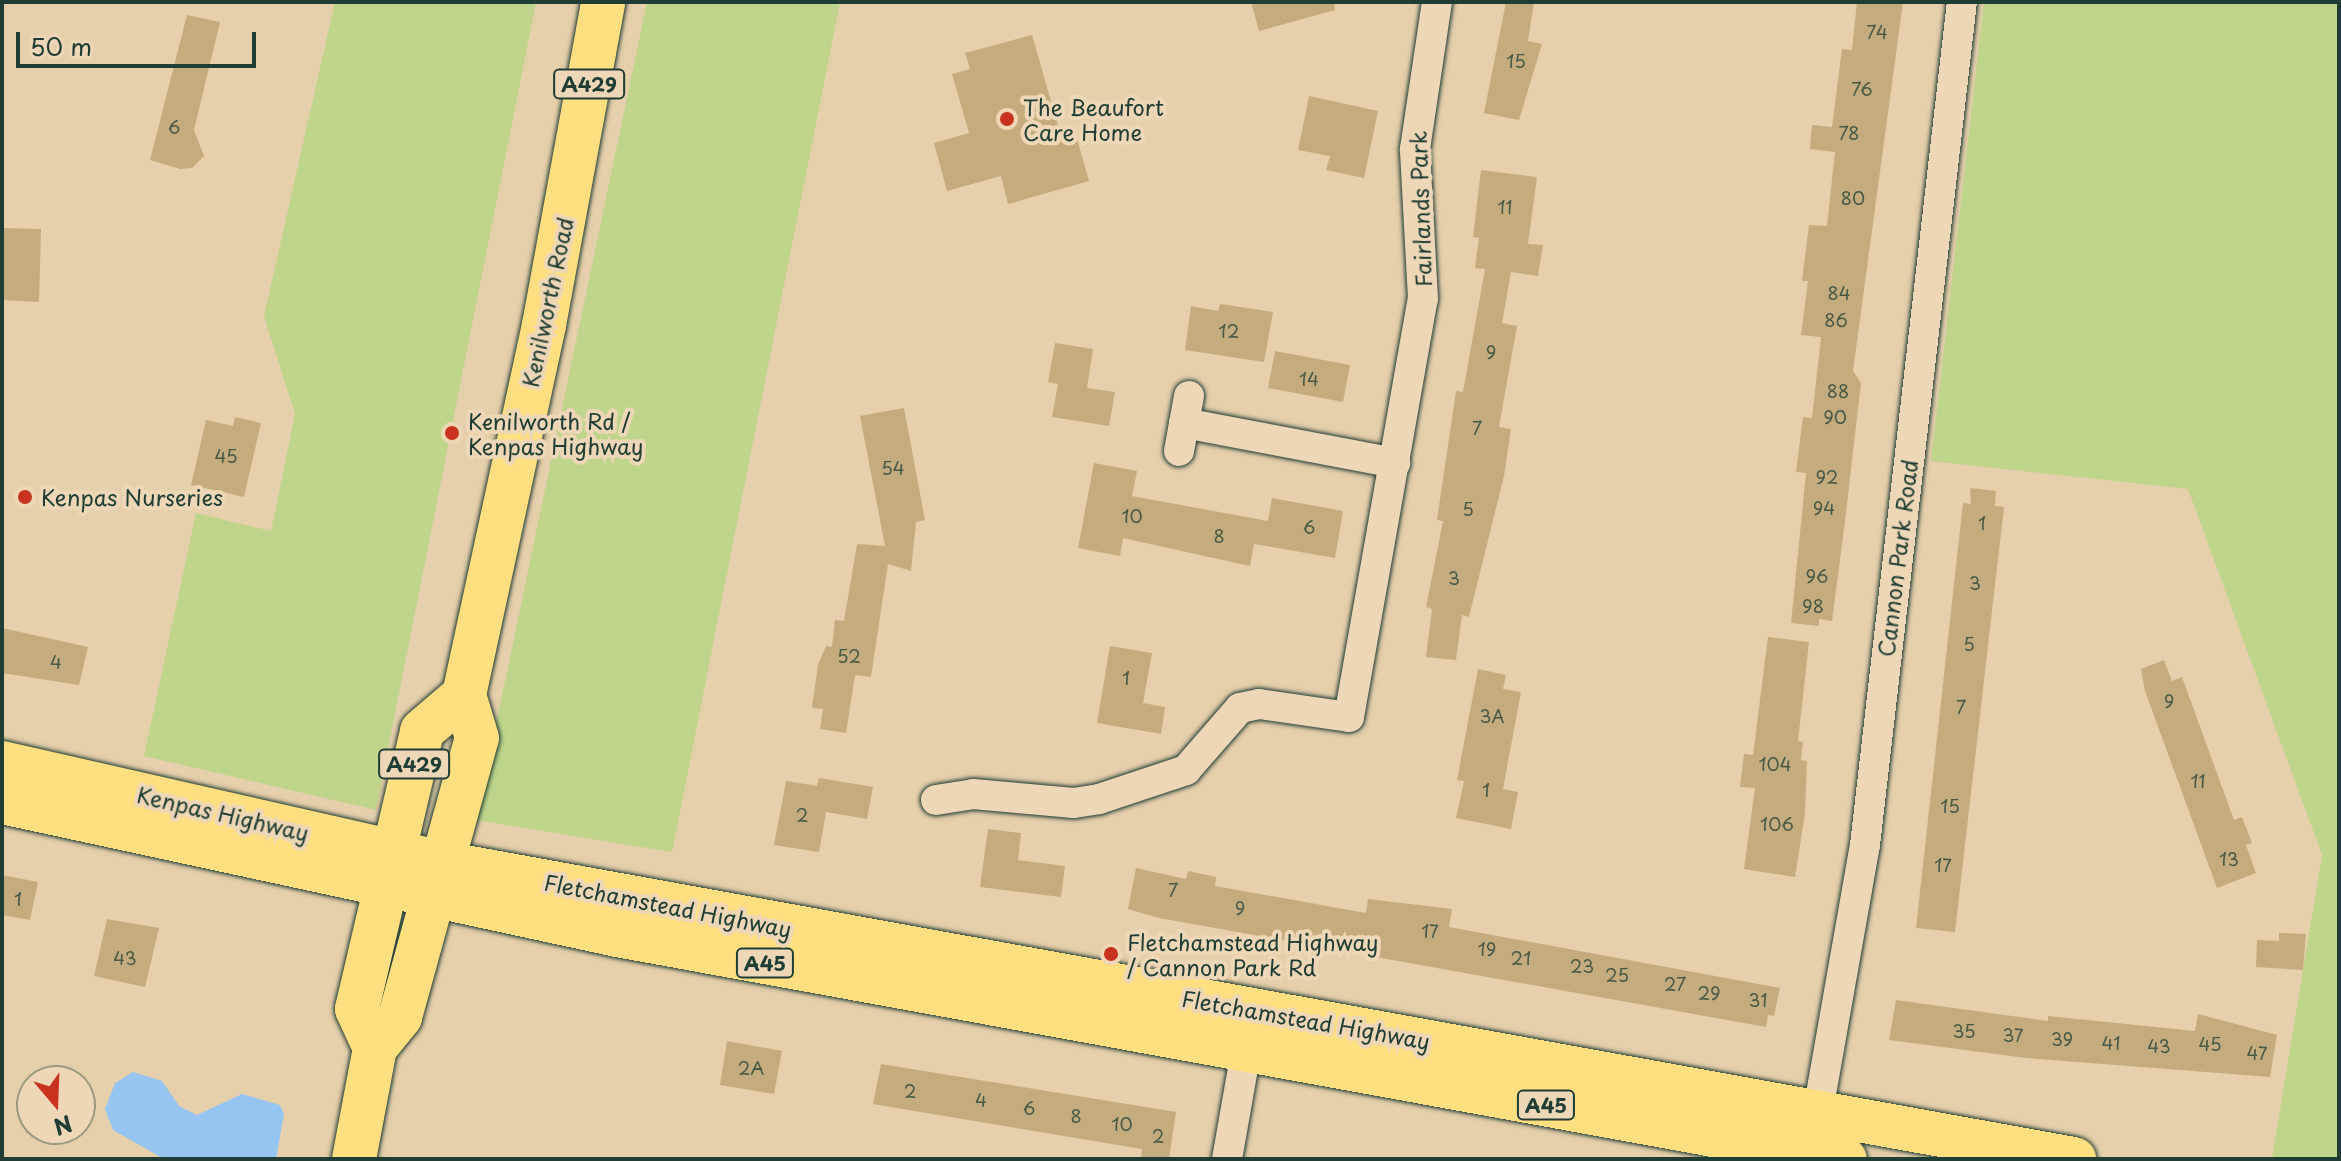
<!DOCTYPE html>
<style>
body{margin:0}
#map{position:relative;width:2341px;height:1161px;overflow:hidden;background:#e6cfab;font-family:"Playpen Sans",sans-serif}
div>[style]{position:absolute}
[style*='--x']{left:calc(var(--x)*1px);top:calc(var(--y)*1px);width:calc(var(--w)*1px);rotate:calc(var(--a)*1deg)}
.green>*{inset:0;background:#bed58b}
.water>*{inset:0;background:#97c5f1}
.building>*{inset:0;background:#c4ac7e}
.roads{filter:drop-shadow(0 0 2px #1f3d34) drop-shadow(0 0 2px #1f3d34)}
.street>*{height:30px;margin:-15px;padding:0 15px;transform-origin:15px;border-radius:15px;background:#edd7b6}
.primary>*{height:44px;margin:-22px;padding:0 22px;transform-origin:22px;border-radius:22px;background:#ffdf80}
.highway>*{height:44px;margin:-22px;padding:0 22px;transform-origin:22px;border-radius:22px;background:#ffdf80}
.dots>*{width:22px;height:22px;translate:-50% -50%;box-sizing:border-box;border:4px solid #edd7b6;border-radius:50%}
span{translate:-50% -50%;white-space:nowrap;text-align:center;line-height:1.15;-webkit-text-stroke:8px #edd7b6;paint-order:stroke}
.number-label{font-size:18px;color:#485946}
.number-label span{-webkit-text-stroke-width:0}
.shield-label span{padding:2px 6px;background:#edd7b6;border:2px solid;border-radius:6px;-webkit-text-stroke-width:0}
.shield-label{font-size:20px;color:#1f3d34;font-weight:700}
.poi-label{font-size:22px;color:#1f3d34}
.left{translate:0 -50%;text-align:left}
.street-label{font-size:22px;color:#1f3d34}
.frame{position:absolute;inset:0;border:4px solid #1f3d34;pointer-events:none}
.north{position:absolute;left:16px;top:1065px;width:80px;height:80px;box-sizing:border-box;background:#edd7b6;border:2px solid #9b9982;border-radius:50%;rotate:161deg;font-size:22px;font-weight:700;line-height:32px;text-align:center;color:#1f3d34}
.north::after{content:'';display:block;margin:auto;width:28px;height:36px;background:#c8321e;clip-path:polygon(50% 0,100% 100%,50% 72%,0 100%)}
.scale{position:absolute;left:16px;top:32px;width:240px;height:36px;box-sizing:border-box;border:4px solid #1f3d34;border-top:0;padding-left:10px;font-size:24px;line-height:28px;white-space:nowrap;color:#1f3d34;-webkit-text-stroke:6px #edd7b6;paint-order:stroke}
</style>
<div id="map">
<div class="green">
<i style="clip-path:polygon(335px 2px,536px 2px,376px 810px,144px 756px,196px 513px,271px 531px,295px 414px,264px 316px)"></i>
<i style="clip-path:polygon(647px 2px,840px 2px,672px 852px,476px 820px)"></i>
<i style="clip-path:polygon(1984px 2px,2339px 2px,2339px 1159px,2272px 1159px,2322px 855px,2188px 489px,1931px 461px)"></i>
</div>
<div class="water">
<i style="clip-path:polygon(133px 1072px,162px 1081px,179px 1106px,197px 1115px,242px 1094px,280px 1105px,284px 1114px,276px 1159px,164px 1159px,113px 1130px,105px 1109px,115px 1083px)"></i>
</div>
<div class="building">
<i style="clip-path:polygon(1251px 2px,1334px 2px,1335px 10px,1259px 31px)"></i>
<i style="clip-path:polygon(1506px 2px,1534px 2px,1528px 41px,1542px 44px,1519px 120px,1484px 113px)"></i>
<i style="clip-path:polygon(1857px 2px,1903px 2px,1853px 371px,1861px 383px,1845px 521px,1832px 621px,1819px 619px,1819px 626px,1791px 623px,1806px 473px,1796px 472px,1803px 417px,1812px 418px,1821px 337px,1801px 335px,1808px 281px,1802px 281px,1809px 225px,1827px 226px,1835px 152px,1810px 149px,1812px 125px,1832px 127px,1842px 49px,1852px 50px)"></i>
<i style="clip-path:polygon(187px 15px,220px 22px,194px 130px,204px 156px,192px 168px,180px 169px,150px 160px)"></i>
<i style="clip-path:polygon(1032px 35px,1061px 136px,1075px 132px,1089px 181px,1008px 204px,1001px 176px,947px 191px,934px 143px,969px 133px,952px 74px,970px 69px,965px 53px)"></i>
<i style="clip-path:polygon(1309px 96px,1378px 111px,1364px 178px,1326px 170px,1330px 156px,1298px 150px)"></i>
<i style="clip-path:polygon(1481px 170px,1537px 177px,1528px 244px,1543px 245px,1538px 276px,1511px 272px,1502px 323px,1517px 326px,1499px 427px,1511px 429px,1504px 476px,1469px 617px,1462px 615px,1456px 660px,1426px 657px,1432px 609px,1426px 607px,1443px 521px,1437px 520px,1456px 391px,1463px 392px,1485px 269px,1475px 268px,1479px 238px,1473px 237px)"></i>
<i style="clip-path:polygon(2px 228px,41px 229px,39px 302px,2px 300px)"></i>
<i style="clip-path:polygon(1220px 304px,1273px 312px,1264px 362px,1185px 350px,1191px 306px,1218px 311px)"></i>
<i style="clip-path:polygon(1055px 343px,1093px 349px,1087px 388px,1115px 392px,1109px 426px,1052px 417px,1058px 384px,1048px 382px)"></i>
<i style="clip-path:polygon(1275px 351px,1350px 365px,1343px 402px,1268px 388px)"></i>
<i style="clip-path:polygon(904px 408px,925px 520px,916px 522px,911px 571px,888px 564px,871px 677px,855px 675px,846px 733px,820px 729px,823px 709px,812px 708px,818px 665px,826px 646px,832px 647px,835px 620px,844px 621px,857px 544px,885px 546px,860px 416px)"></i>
<i style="clip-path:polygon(235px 417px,261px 423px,244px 497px,191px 485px,206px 420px,233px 426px)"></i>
<i style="clip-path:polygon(1094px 463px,1137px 471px,1132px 496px,1268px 521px,1272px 498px,1343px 511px,1335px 558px,1254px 544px,1250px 566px,1123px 538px,1120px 556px,1078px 548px)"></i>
<i style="clip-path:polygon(1970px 488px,1996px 491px,1995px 506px,2004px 507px,1955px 932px,1916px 928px,1963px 503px,1971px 504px)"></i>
<i style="clip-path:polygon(2px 628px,88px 647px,79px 685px,2px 673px)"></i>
<i style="clip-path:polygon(1768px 637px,1809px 642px,1798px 741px,1803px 742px,1801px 760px,1807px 761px,1805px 813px,1795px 877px,1744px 869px,1755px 788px,1740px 787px,1744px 754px,1753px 755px)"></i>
<i style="clip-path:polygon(1110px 646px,1152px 653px,1143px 703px,1165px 707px,1161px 734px,1097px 723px)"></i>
<i style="clip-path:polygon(2164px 660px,2172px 681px,2182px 677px,2234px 820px,2242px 817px,2252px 843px,2246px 845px,2256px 873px,2217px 888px,2145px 691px,2141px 669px)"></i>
<i style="clip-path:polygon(1478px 669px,1506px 675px,1503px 689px,1521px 692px,1503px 789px,1518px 792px,1511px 829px,1456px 818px,1464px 781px,1457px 780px)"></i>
<i style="clip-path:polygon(819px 778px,873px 787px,867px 819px,826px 812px,819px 852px,774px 845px,786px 781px,817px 786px)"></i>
<i style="clip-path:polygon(988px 829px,1021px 833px,1018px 860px,1065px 866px,1061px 897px,980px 887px)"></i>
<i style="clip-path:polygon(1136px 868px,1186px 879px,1188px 871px,1216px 877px,1215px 886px,1366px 913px,1368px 899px,1452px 909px,1449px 927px,1780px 988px,1774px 1016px,1768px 1015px,1766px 1027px,1159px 918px,1128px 909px)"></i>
<i style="clip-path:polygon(2px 875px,38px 882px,30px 920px,2px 915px)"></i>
<i style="clip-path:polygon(107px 919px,159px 928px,145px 987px,94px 976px)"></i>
<i style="clip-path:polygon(2279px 933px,2306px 934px,2303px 970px,2256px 967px,2257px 940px,2279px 941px)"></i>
<i style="clip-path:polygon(1896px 1000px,2048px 1021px,2048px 1016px,2195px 1031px,2198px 1014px,2277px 1035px,2270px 1077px,2026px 1058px,1889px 1040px)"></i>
<i style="clip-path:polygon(727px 1041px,782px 1051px,774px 1094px,720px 1085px)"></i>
<i style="clip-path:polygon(881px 1064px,1176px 1112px,1169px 1159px,1141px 1159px,1142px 1149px,873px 1104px)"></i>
</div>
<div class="roads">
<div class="street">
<i style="--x:1184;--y:423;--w:215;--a:10.7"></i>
<i style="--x:1179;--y:451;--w:56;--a:-79.7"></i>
<i style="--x:936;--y:800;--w:37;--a:-9"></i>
<i style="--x:973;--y:794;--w:101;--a:5.1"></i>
<i style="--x:1074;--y:803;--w:25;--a:-9"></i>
<i style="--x:1099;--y:799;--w:92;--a:-18.4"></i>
<i style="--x:1186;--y:770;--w:82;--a:-48.9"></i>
<i style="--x:1240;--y:708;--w:19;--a:-12"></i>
<i style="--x:1259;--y:704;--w:91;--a:8.2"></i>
<i style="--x:1349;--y:717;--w:424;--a:-80"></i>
<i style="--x:1423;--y:299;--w:150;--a:-93.1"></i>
<i style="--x:1415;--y:149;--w:149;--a:-81.5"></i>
<i style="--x:1818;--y:1111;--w:270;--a:-80"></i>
<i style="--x:1865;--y:845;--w:849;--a:-83.44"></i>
<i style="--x:1227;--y:1159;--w:110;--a:-80"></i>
</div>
<div class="primary">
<i style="--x:375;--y:1048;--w:43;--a:-114.8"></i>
<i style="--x:357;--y:1009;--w:285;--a:-76.8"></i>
<i style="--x:422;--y:731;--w:55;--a:-40.6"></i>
<i style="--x:354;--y:1159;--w:113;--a:-79.3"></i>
<i style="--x:375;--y:1048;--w:40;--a:-51"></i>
<i style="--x:400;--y:1017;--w:289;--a:-74.6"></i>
<i style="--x:477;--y:738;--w:45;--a:-106.8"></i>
<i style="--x:464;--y:695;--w:379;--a:-77.8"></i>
<i style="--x:544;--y:325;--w:328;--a:-79.6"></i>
</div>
<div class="highway">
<i style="--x:2;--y:763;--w:452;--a:12.8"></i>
<i style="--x:443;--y:863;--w:1658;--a:10.29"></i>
<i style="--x:2;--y:802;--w:629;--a:12.2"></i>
<i style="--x:617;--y:935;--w:1248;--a:10.34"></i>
</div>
</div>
<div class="dots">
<i style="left:1007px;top:119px;background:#c8321e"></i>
<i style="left:452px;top:433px;background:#c8321e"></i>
<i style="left:25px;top:497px;background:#c8321e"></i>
<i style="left:1111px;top:954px;background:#c8321e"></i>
</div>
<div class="number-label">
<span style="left:1877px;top:32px">74</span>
<span style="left:1516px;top:61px">15</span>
<span style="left:1862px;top:89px">76</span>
<span style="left:174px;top:127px">6</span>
<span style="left:1849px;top:133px">78</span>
<span style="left:1853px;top:198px">80</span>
<span style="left:1505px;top:207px">11</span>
<span style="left:1839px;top:293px">84</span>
<span style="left:1836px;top:320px">86</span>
<span style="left:1229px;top:331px">12</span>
<span style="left:1491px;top:352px">9</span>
<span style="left:1309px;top:379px">14</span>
<span style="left:1838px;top:391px">88</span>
<span style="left:1835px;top:417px">90</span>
<span style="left:1477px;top:428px">7</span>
<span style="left:226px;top:456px">45</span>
<span style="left:893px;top:468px">54</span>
<span style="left:1827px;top:477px">92</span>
<span style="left:1824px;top:508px">94</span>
<span style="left:1468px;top:509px">5</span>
<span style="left:1132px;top:516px">10</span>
<span style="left:1982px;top:523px">1</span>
<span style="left:1309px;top:527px">6</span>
<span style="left:1219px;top:536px">8</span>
<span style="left:1817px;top:576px">96</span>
<span style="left:1454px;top:578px">3</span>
<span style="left:1975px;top:583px">3</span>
<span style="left:1813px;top:606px">98</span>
<span style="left:1969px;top:644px">5</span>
<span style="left:849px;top:656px">52</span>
<span style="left:56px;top:662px">4</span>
<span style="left:1126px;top:678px">1</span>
<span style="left:2169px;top:701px">9</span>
<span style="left:1961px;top:707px">7</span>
<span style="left:1492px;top:716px">3A</span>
<span style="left:1775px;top:764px">104</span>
<span style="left:2198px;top:781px">11</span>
<span style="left:1486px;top:790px">1</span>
<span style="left:1950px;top:806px">15</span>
<span style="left:802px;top:815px">2</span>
<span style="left:1777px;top:824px">106</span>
<span style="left:2229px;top:859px">13</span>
<span style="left:1943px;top:865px">17</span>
<span style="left:1173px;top:890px">7</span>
<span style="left:18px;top:899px">1</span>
<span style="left:1240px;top:908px">9</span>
<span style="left:1430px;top:931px">17</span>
<span style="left:1487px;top:949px">19</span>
<span style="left:125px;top:958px">43</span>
<span style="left:1521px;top:958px">21</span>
<span style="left:1582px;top:966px">23</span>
<span style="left:1617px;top:975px">25</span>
<span style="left:1675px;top:984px">27</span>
<span style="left:1709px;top:993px">29</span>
<span style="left:1758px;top:1000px">31</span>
<span style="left:1964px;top:1031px">35</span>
<span style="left:2013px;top:1035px">37</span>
<span style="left:2062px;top:1039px">39</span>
<span style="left:2111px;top:1043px">41</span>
<span style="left:2210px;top:1044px">45</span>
<span style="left:2159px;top:1046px">43</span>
<span style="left:2257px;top:1053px">47</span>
<span style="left:751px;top:1068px">2A</span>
<span style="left:910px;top:1091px">2</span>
<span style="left:981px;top:1100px">4</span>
<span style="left:1029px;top:1108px">6</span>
<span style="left:1076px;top:1116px">8</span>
<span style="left:1122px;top:1124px">10</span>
<span style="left:1158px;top:1136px">2</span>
</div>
<div class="shield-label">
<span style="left:589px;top:84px">A429</span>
<span style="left:414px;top:764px">A429</span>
<span style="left:765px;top:963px">A45</span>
<span style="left:1546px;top:1105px">A45</span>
</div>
<div class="poi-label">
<span class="left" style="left:1023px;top:119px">The Beaufort<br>Care Home</span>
<span class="left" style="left:468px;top:433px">Kenilworth Rd /<br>Kenpas Highway</span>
<span class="left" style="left:41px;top:497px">Kenpas Nurseries</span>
<span class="left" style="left:1127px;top:954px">Fletchamstead Highway<br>/ Cannon Park Rd</span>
</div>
<div class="street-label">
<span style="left:1420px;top:209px;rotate:-92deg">Fairlands Park</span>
<span style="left:547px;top:302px;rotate:-78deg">Kenilworth Road</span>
<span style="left:1897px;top:558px;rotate:-83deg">Cannon Park Road</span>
<span style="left:223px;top:813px;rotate:13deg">Kenpas Highway</span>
<span style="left:668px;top:905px;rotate:11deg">Fletchamstead Highway</span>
<span style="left:1306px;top:1019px;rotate:10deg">Fletchamstead Highway</span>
</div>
<div class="frame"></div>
<div class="north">N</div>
<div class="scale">50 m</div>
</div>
